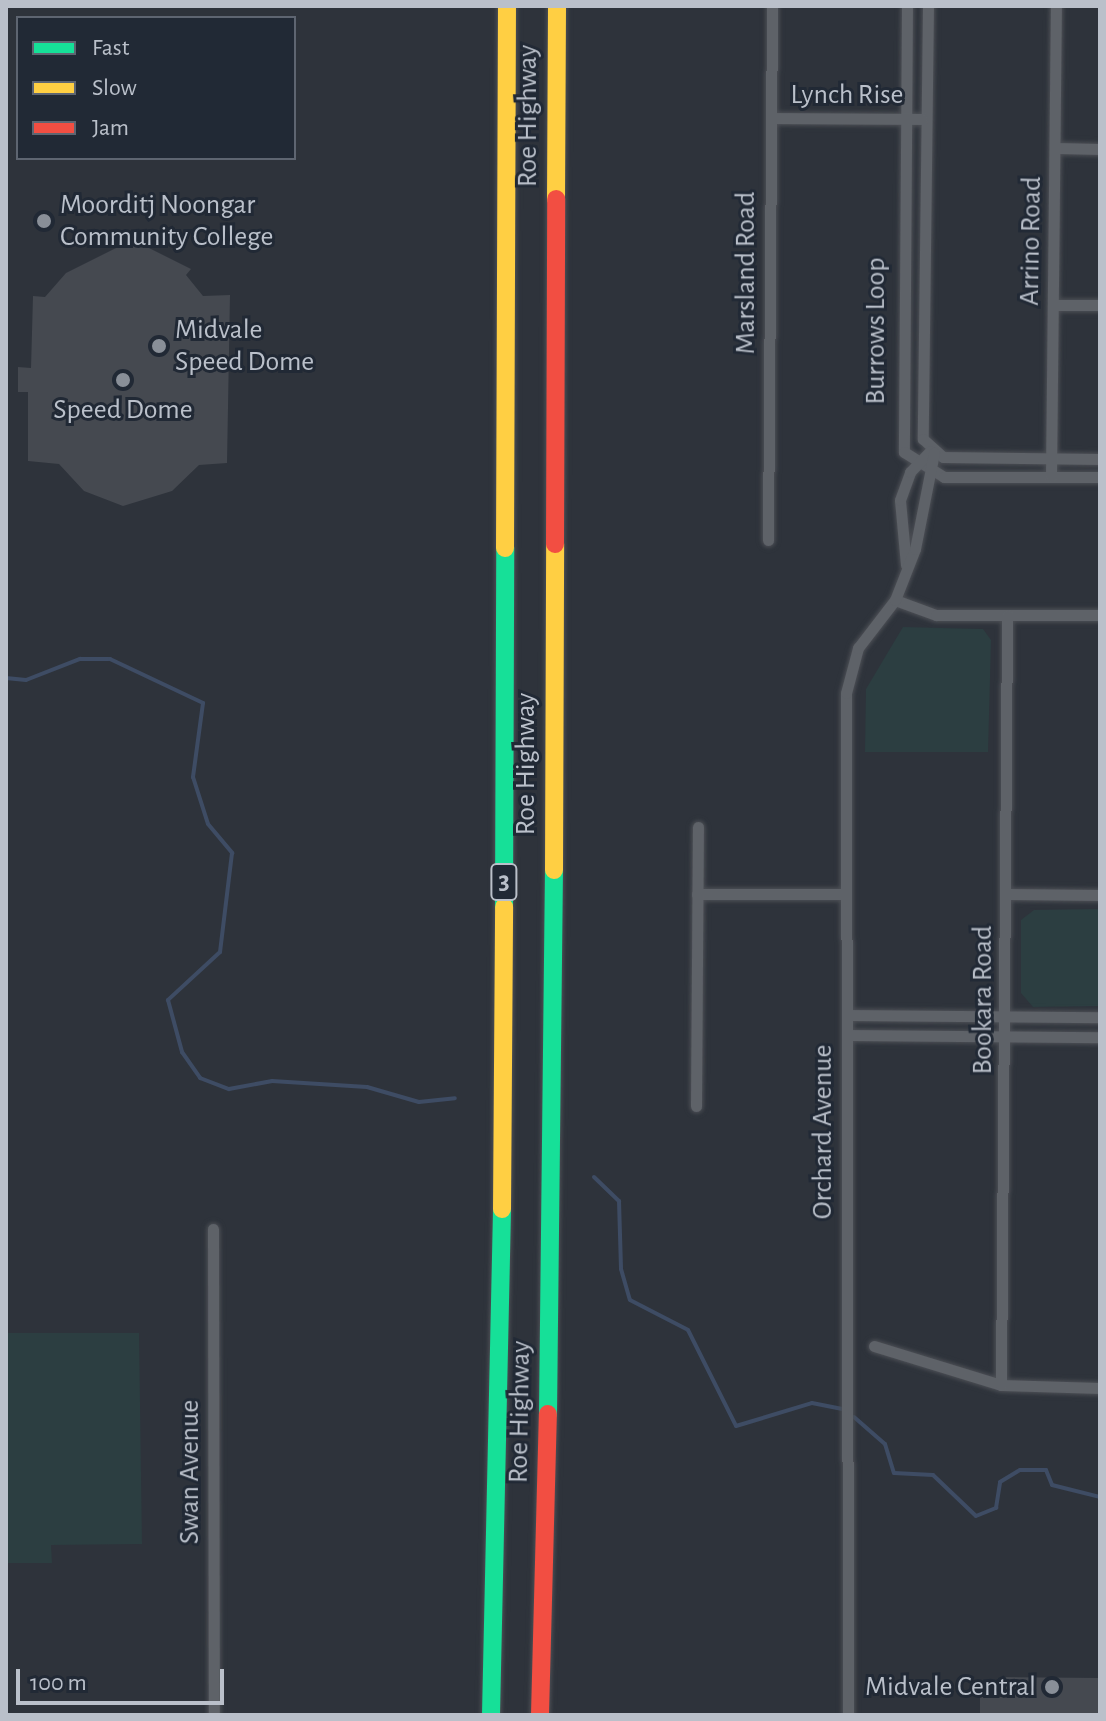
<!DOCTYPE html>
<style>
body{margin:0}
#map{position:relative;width:1106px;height:1721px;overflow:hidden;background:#2e333b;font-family:"Alegreya Sans",sans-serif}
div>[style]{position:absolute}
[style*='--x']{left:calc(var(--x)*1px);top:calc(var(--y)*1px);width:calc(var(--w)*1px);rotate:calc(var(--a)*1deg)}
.green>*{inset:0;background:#2c3e41}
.stream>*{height:4px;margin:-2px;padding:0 2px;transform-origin:2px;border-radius:2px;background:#3e4c64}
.building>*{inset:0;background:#454950}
.roads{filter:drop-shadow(0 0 2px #4c4f55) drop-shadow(0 0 2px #4c4f55)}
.street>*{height:11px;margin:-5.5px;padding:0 5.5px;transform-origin:5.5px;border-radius:5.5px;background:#5e6268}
.fast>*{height:18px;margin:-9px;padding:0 9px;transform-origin:9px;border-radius:9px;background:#16e098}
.slow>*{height:18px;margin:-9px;padding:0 9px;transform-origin:9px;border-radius:9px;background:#ffcf43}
.jam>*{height:18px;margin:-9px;padding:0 9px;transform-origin:9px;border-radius:9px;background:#f24e42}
.dots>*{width:22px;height:22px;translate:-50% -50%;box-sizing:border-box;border:4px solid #212935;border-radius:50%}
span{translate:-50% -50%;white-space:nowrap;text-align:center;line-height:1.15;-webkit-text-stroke:6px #212935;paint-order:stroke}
.shield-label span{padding:2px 6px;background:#212935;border:2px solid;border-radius:6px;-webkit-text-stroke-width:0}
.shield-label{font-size:26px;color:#bac0ca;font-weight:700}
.street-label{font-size:28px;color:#bac0ca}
.poi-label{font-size:28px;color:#bac0ca}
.left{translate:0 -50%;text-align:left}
.right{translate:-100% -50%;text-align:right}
.frame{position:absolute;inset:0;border:8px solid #bac0ca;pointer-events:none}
.legend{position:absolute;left:16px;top:16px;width:280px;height:144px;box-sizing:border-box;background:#212935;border:2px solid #5e6571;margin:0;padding:10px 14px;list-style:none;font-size:24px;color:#bac0ca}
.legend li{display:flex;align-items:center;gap:16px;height:40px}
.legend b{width:40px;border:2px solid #5e6571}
.scale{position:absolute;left:16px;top:1669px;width:208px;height:36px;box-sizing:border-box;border:4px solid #bac0ca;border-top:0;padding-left:10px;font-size:24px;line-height:28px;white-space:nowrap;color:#bac0ca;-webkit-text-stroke:6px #212935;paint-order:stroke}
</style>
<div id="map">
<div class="green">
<i style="clip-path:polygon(903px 627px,983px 629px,991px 640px,988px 752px,865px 752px,866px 689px)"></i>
<i style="clip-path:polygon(1100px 909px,1100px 1006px,1033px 1007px,1021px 993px,1021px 920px,1034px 910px)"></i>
<i style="clip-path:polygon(6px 1333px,139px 1333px,142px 1544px,51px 1545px,52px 1563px,6px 1563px)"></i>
</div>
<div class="stream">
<i style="--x:6;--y:678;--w:20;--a:6"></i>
<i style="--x:26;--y:680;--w:58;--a:-21.3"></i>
<i style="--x:80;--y:659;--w:30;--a:0"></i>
<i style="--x:110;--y:659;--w:103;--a:25.3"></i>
<i style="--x:203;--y:703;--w:75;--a:97.7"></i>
<i style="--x:193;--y:777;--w:49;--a:72.3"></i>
<i style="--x:208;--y:824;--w:38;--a:50"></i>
<i style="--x:232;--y:853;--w:100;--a:96.9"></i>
<i style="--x:220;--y:952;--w:71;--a:137.3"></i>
<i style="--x:168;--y:1000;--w:54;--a:74.9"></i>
<i style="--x:182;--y:1052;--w:32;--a:55"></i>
<i style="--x:200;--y:1078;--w:31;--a:21"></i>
<i style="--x:229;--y:1089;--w:44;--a:-10.5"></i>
<i style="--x:272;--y:1081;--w:95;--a:3.6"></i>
<i style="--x:367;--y:1087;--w:54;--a:16.1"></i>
<i style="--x:419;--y:1102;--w:36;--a:-6"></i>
<i style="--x:594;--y:1177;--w:35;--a:44"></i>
<i style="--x:619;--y:1201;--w:68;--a:88.3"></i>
<i style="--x:621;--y:1269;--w:32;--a:74"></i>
<i style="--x:630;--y:1300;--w:65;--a:27.3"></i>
<i style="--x:688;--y:1330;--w:107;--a:63.4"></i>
<i style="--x:736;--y:1426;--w:79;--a:-16.8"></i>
<i style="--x:812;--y:1403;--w:31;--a:11"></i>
<i style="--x:854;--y:1417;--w:41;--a:41.1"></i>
<i style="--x:885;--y:1444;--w:30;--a:73"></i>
<i style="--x:894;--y:1473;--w:39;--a:3"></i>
<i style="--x:933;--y:1475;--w:59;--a:43.6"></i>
<i style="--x:976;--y:1516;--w:22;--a:-22"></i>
<i style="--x:996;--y:1508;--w:26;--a:-81"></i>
<i style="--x:1000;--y:1482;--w:23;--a:-31"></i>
<i style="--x:1020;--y:1470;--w:26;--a:0"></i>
<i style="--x:1046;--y:1470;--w:16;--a:68"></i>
<i style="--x:1052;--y:1485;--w:49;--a:14"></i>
</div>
<div class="building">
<i style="clip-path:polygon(118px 236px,147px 237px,147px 247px,191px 269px,186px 275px,203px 296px,230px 295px,227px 463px,199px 465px,172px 491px,123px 506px,84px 491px,59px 464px,28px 461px,28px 392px,18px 392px,18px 367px,31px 368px,33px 296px,45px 297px,66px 273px,118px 247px)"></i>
<i style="clip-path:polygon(1004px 1677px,1100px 1678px,1100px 1715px,980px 1715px,980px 1697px,1004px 1697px)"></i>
</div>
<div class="roads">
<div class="street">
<i style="--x:907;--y:6;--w:446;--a:90.4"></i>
<i style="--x:904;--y:452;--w:47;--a:32"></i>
<i style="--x:944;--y:477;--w:156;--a:0"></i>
<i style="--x:928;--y:6;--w:433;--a:90.7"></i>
<i style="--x:923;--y:439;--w:27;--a:42"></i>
<i style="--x:943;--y:457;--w:157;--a:0.7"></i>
<i style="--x:771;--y:118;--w:151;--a:0.4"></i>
<i style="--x:1057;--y:148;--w:43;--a:1.3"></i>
<i style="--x:1054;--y:305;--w:46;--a:0"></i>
<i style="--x:1051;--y:476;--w:470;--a:-89.4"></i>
<i style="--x:768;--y:540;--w:534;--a:-89.57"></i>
<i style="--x:906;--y:565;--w:65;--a:-95.3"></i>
<i style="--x:900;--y:500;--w:30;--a:-70"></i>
<i style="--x:910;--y:472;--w:29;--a:-46"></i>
<i style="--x:895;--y:600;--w:44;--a:20.1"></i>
<i style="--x:936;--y:615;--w:164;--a:0"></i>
<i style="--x:697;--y:894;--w:147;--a:0"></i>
<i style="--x:1008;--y:894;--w:92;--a:0.6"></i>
<i style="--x:847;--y:1015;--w:253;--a:0.5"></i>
<i style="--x:847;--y:1035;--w:253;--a:0.5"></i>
<i style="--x:696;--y:1106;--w:279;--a:-89.6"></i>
<i style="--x:213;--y:1229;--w:486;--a:89.9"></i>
<i style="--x:874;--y:1346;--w:133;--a:17.1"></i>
<i style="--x:1001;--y:1385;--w:99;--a:1.7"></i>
<i style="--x:1001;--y:1385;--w:770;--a:-89.55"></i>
<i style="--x:848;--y:1715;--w:1022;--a:-90.11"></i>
<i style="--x:846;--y:693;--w:47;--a:-75.1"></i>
<i style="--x:858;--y:648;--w:61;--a:-52.4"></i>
<i style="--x:895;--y:600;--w:55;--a:-68.6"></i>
<i style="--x:915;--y:549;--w:98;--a:-78.8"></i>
</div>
<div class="fast">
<i style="--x:504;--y:907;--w:359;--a:-89.8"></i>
<i style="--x:548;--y:1414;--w:544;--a:-89.37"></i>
<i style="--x:491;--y:1715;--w:506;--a:-88.75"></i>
</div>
<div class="slow">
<i style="--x:556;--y:199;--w:193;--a:-89.7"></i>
<i style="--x:505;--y:548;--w:542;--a:-89.79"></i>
<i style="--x:554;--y:870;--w:326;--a:-89.8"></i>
<i style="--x:502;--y:1209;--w:302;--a:-89.6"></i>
</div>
<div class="jam">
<i style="--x:555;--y:544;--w:345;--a:-89.8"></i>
<i style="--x:540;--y:1715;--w:301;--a:-88.5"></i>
</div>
</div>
<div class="dots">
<i style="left:44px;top:221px;background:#898f98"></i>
<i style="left:159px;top:346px;background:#898f98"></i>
<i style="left:123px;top:380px;background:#898f98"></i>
<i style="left:1052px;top:1687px;background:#898f98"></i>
</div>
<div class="shield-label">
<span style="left:504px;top:882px">3</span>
</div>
<div class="street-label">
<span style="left:847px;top:95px">Lynch Rise</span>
<span style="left:528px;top:116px;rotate:-90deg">Roe Highway</span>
<span style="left:1031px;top:241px;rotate:-89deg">Arrino Road</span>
<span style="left:746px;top:273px;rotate:-90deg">Marsland Road</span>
<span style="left:876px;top:331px;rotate:-90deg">Burrows Loop</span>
<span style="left:526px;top:764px;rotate:-90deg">Roe Highway</span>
<span style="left:983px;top:1000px;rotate:-90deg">Bookara Road</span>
<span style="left:823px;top:1132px;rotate:-90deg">Orchard Avenue</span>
<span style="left:520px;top:1412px;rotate:-89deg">Roe Highway</span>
<span style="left:190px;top:1472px;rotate:-90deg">Swan Avenue</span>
</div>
<div class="poi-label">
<span class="left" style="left:60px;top:221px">Moorditj Noongar<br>Community College</span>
<span class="left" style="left:175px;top:346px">Midvale<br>Speed Dome</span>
<span style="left:123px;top:410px">Speed Dome</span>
<span class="right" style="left:1036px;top:1687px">Midvale Central</span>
</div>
<div class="frame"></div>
<ul class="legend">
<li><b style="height:10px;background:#16e098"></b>Fast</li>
<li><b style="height:10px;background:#ffcf43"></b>Slow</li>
<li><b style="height:10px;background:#f24e42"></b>Jam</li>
</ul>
<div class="scale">100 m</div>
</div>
